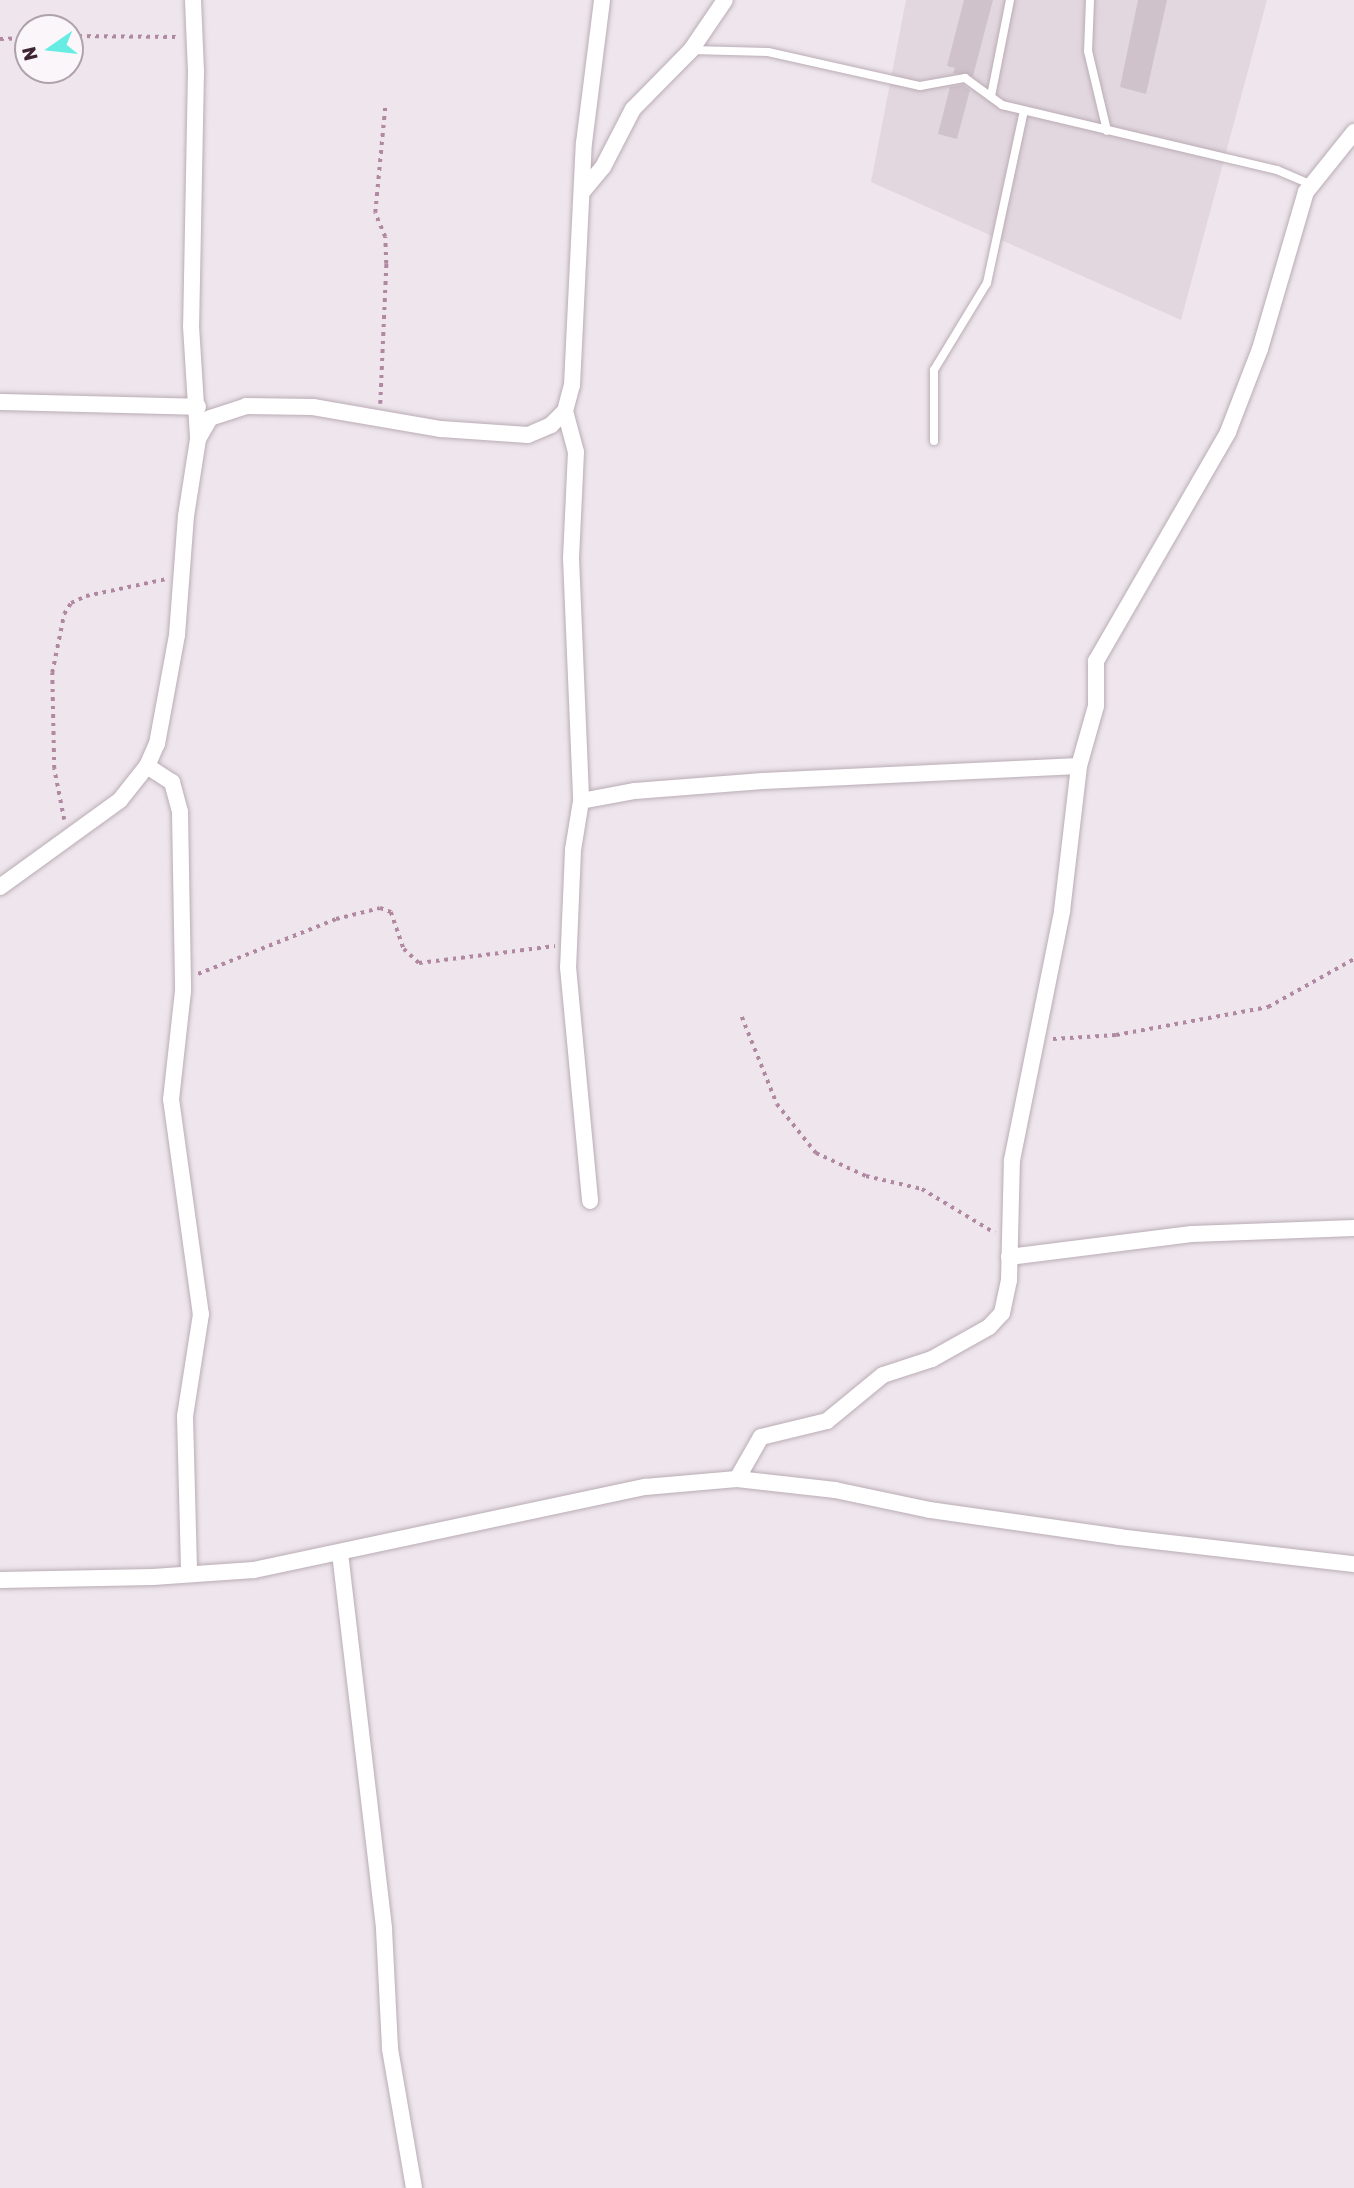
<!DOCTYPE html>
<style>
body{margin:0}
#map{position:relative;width:1354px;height:2188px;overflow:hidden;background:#eee6ec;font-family:Rubik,sans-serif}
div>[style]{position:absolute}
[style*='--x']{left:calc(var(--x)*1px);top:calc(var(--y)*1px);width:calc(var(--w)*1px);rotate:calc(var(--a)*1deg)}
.built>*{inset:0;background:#e2d7df}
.building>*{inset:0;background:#cfc2cb}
.path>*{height:3.5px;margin-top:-1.75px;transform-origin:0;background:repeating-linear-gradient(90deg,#b088a1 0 3.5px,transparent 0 8.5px)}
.roads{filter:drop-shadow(0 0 2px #baacb5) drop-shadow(0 0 2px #baacb5)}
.service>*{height:8px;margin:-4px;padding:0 4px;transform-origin:4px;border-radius:4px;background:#fff}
.minor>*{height:16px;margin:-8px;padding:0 8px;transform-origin:8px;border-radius:8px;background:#fff}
span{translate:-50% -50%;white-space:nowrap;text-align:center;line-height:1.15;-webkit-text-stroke:5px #faf6fa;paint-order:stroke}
.north{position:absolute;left:14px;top:14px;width:70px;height:70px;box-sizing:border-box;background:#faf6fa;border:2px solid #afa2ab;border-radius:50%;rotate:256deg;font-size:19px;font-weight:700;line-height:28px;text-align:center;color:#3f2534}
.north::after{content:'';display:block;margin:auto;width:24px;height:32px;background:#66ece3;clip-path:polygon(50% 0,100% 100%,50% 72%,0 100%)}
</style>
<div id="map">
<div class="built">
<i style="clip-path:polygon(906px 0,1267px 0,1181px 320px,871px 182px)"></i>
</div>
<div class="building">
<i style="clip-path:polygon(964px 0,993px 0,973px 76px,953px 73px,955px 68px,947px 66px)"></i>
<i style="clip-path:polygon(1138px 0,1167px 0,1146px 94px,1120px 87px)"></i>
<i style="clip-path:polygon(963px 85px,970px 90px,957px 139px,938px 134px,950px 87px)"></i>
</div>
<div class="path">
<i style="--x:70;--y:36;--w:109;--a:0.5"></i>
<i style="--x:0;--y:39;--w:28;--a:-2"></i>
<i style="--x:380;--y:404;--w:140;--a:-87.5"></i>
<i style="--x:386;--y:264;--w:27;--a:-92"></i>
<i style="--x:385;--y:237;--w:26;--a:-113"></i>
<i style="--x:375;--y:213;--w:106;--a:-84.6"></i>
<i style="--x:64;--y:820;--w:52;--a:-101.1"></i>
<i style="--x:54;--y:769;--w:96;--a:-91.2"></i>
<i style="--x:52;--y:673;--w:60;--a:-78.5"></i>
<i style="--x:64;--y:614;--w:13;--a:-58"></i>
<i style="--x:71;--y:603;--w:17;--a:-25"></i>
<i style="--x:86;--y:596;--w:83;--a:-11.9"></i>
<i style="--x:198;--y:974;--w:149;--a:-21.7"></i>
<i style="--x:336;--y:919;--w:45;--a:-14"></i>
<i style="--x:380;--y:908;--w:12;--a:20"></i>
<i style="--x:391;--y:912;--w:39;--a:71"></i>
<i style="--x:404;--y:949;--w:21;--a:43"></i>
<i style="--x:419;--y:963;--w:137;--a:-7.1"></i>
<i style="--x:742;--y:1017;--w:94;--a:68.1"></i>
<i style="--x:777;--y:1104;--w:63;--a:51.5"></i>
<i style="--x:816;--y:1153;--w:55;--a:24.7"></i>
<i style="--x:866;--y:1176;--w:57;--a:13.1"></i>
<i style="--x:922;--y:1189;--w:85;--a:31.1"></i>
<i style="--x:1053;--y:1039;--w:63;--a:-3.6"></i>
<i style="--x:1116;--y:1035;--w:155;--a:-10.4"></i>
<i style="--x:1268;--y:1007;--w:98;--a:-29.2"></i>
</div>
<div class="roads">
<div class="service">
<i style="--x:1090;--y:0;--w:51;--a:92.2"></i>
<i style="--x:1088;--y:51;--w:82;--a:76.6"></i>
<i style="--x:691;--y:50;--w:77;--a:1.5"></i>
<i style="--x:768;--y:52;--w:156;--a:12.6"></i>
<i style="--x:920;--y:86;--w:46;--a:-10.1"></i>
<i style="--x:965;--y:78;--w:46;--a:36.1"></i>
<i style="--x:1002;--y:105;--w:283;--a:13.3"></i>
<i style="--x:1277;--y:170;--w:36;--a:23"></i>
<i style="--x:991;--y:96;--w:98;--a:-78.8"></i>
<i style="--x:934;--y:441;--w:71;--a:-90"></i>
<i style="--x:934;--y:370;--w:102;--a:-58.7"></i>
<i style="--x:987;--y:283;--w:176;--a:-77.9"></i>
</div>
<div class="minor">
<i style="--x:193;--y:0;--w:71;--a:87.6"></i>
<i style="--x:196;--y:71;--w:255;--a:91.1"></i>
<i style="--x:191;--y:326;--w:112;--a:86.4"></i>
<i style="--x:582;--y:192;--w:33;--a:-50"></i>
<i style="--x:603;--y:167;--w:65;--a:-62.7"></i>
<i style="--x:633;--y:109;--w:83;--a:-45.5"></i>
<i style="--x:691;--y:50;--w:60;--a:-55.8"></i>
<i style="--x:0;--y:402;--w:198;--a:1.4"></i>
<i style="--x:565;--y:411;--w:42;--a:75"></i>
<i style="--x:576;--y:452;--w:106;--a:92.7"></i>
<i style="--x:571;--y:558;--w:243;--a:87.6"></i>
<i style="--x:581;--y:801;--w:50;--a:99.3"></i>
<i style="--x:573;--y:850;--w:117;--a:92.4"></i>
<i style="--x:568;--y:967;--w:235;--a:84.6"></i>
<i style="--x:147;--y:766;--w:30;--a:33"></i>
<i style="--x:172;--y:782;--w:31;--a:75"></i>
<i style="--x:180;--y:812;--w:179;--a:89"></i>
<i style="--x:183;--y:991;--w:109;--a:96.3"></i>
<i style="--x:171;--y:1099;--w:217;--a:82.1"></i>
<i style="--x:201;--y:1314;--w:103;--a:98.9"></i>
<i style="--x:185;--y:1416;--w:158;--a:88.5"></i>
<i style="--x:581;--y:801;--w:55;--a:-10.5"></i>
<i style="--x:635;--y:791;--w:128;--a:-4.5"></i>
<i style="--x:763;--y:781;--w:316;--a:-2.7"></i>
<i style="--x:0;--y:887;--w:148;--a:-35.9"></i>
<i style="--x:120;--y:800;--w:43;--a:-51.5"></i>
<i style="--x:147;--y:766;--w:24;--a:-66"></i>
<i style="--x:157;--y:744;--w:111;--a:-79.6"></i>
<i style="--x:177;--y:635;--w:119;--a:-85.7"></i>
<i style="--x:186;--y:516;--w:78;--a:-81.1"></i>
<i style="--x:198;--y:439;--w:24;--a:-60"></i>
<i style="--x:210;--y:418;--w:38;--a:-18"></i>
<i style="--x:246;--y:406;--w:67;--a:0.9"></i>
<i style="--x:313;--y:407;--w:130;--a:9.8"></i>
<i style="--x:441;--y:429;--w:87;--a:3.9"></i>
<i style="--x:528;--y:435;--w:25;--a:-23"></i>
<i style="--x:551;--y:425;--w:20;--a:-45"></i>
<i style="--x:565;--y:411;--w:27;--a:-75"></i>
<i style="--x:572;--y:385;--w:242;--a:-87.2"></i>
<i style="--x:584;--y:143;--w:144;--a:-82.8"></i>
<i style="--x:1009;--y:1257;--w:184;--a:-7.2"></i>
<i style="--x:1192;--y:1234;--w:162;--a:-2.1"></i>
<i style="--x:737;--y:1479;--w:48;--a:-60.3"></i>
<i style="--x:761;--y:1437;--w:68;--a:-13.6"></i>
<i style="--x:827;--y:1421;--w:72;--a:-39.4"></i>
<i style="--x:883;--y:1375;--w:52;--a:-18.1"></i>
<i style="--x:932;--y:1359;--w:65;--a:-29.3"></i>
<i style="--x:989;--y:1327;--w:19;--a:-47"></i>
<i style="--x:1002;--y:1313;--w:34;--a:-78"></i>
<i style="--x:1009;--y:1280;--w:120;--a:-88.6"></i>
<i style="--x:1012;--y:1160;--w:254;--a:-78.6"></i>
<i style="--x:1062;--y:911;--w:146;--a:-83.3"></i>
<i style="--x:1079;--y:766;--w:62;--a:-74.2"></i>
<i style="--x:1096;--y:706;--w:45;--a:-90"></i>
<i style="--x:1096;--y:661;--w:264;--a:-60"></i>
<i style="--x:1228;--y:432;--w:89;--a:-68.9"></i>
<i style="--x:1260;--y:349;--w:164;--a:-73.7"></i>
<i style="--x:1306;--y:192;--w:77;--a:-51.3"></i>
<i style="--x:340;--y:1553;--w:379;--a:83.3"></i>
<i style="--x:384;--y:1929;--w:120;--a:87.1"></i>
<i style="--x:390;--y:2049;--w:141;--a:80.2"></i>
<i style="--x:0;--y:1580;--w:153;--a:-1.1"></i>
<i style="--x:153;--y:1577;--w:101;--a:-4"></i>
<i style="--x:254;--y:1570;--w:400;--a:-12"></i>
<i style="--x:645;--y:1487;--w:92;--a:-5"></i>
<i style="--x:737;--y:1479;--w:99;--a:6.4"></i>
<i style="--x:835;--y:1490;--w:97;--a:11.9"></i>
<i style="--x:930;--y:1510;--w:191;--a:8.1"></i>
<i style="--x:1119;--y:1537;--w:237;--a:6.6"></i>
</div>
</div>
<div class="north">N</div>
</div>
